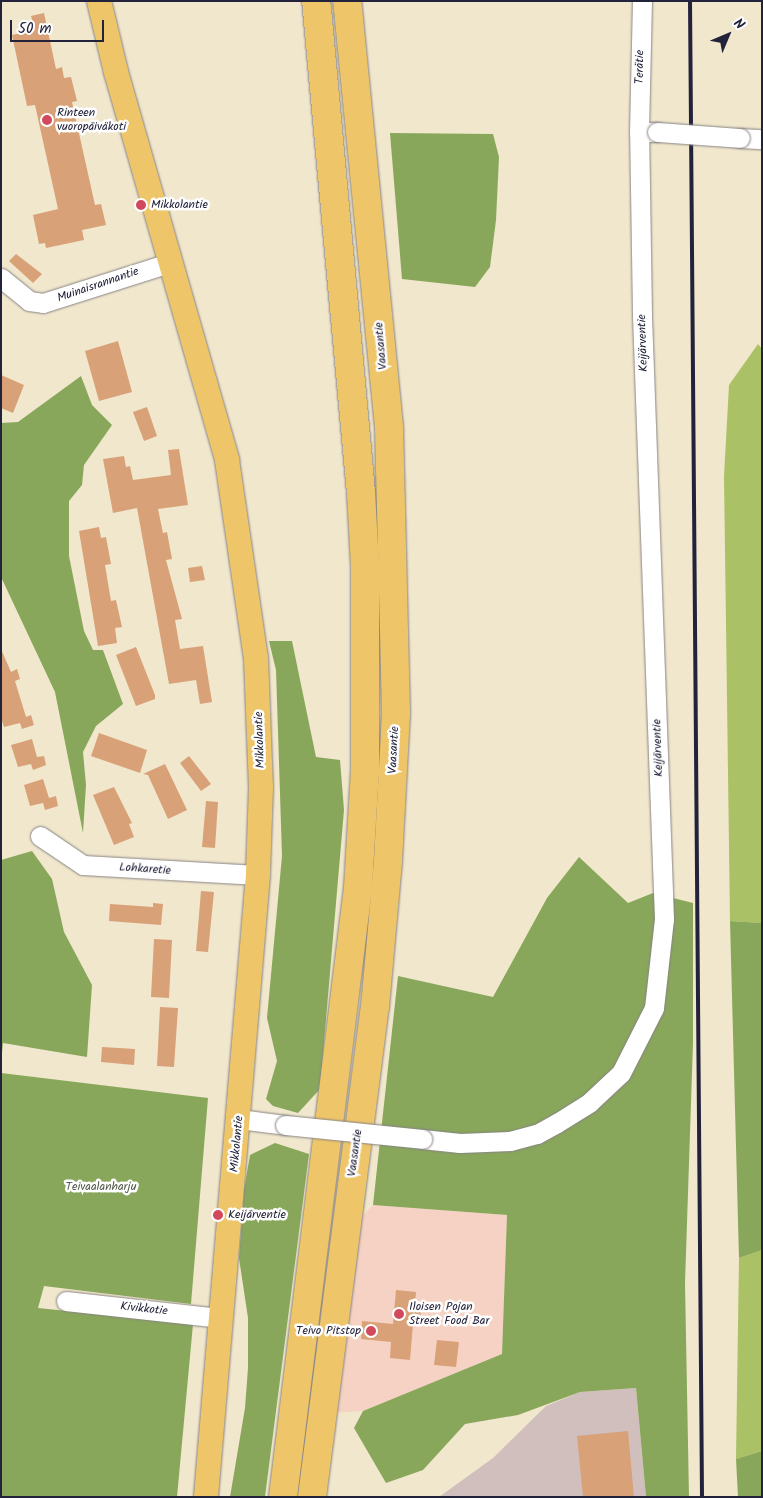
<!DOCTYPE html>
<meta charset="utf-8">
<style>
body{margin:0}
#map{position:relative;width:763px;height:1498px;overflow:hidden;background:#f0e7cd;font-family:Kalam,sans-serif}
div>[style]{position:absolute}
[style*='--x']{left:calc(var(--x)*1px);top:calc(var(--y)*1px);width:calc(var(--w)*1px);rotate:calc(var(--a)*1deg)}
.built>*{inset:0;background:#f6d2c4}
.industrial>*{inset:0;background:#d1bfbe}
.green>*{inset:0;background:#abc166}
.forest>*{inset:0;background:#88a75b}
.building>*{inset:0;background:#d9a178}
.roads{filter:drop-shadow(0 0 1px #898484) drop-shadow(0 0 1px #898484)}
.minor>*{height:19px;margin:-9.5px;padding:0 9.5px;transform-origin:9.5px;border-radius:9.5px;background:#fff}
.major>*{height:24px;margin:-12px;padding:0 12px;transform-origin:12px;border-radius:12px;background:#eec569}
.highway>*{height:28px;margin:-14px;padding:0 14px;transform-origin:14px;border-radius:14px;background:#eec569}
.rail>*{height:4px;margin:-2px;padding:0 2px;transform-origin:2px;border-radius:2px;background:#22223b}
.bridges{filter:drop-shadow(0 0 1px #898484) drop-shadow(0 0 1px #898484)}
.minor-bridge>*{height:19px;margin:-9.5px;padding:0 9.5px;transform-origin:9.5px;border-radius:9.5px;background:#fff}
.dots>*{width:14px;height:14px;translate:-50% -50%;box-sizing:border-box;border:2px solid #fff;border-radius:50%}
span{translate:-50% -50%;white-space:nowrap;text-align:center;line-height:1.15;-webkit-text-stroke:5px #fff;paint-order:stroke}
.street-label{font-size:12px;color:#22223b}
.poi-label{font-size:12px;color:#22223b}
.left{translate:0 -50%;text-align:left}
.right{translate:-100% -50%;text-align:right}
.park-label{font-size:12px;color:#525a4a}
.frame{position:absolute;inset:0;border:2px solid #22223b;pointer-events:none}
.north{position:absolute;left:703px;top:10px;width:50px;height:50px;-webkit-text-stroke:4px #fff;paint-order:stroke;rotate:45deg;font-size:14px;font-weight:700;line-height:20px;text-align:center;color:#22223b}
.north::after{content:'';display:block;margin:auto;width:18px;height:22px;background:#22223b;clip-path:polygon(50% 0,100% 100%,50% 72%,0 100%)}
.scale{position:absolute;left:10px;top:20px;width:94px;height:22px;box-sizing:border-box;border:2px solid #22223b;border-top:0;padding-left:6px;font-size:15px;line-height:18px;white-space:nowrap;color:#22223b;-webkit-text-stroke:4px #fff;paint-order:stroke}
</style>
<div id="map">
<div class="built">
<i style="clip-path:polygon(373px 1205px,507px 1215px,502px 1354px,363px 1411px,331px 1413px,354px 1225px)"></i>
</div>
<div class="industrial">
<i style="clip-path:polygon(636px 1388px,646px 1497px,439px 1497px,493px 1458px,546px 1406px,580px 1392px)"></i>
</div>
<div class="green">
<i style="clip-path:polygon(758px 344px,762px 349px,762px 923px,730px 921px,724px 476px,729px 385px)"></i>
<i style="clip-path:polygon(762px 1250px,762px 1451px,736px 1459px,739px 1258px)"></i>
</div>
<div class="forest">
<i style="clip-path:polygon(390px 133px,493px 134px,499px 157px,496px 220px,490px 267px,475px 287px,402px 279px)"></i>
<i style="clip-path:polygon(81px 376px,92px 405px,112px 425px,84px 465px,82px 485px,69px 501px,69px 556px,84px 631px,93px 650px,103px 650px,123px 704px,96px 726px,83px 752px,86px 785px,83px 833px,55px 692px,1px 577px,1px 423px,18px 422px)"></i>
<i style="clip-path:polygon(269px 641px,292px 641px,316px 757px,340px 760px,344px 810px,320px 1089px,298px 1113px,273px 1106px,266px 1099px,277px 1061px,267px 1018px,282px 856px,276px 670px)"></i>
<i style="clip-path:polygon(32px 851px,52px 879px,64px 932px,92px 985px,87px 1057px,3px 1043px,1px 1063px,1px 860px)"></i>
<i style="clip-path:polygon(579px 857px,628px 903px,653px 893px,693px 903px,693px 1043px,685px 1283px,689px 1497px,646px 1497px,636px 1388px,580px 1392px,518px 1415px,465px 1424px,423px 1470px,386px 1483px,354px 1428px,363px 1411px,502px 1354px,507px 1215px,373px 1205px,398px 976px,493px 997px,547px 898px)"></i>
<i style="clip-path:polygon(730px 921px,762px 923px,762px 1250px,739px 1258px)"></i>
<i style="clip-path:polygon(1px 1073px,208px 1098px,191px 1304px,44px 1286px,38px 1308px,193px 1324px,177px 1497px,1px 1497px)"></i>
<i style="clip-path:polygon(275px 1143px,309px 1154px,265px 1497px,230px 1497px,245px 1408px,248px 1368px,248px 1318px,239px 1258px,244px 1190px,250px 1155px)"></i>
<i style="clip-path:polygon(762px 1451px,762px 1497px,738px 1497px,736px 1459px)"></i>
</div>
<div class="building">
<i style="clip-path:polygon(44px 13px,56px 69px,62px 67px,64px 78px,71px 77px,77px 101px,72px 102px,95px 205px,101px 204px,106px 225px,82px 230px,84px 240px,46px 248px,45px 243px,39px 244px,33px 215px,58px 209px,35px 105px,27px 106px,12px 35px,35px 30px,31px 16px)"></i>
<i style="clip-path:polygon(16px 254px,42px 274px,33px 283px,9px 261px)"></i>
<i style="clip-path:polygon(118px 341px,132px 392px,99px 401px,85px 351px)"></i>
<i style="clip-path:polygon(1px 375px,24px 385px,13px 413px,1px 408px)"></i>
<i style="clip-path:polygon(147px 407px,157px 436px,144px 441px,133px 412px)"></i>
<i style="clip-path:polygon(179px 449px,188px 505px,158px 509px,163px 533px,167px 532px,172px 559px,166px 560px,182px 619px,175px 620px,180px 649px,203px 646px,212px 702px,200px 704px,196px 680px,169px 684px,137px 508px,113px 513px,103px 459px,124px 456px,126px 467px,130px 466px,133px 480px,171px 475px,168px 450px)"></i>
<i style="clip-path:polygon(99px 527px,101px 538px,106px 537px,111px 564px,105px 565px,111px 601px,116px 600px,122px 627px,115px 628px,117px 643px,98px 646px,79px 531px)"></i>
<i style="clip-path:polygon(202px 566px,205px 580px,190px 582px,188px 568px)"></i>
<i style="clip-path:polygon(136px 647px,155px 695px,155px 699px,136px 706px,116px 655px)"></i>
<i style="clip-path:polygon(1px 649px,11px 672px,17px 669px,20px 679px,15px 681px,26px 717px,31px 715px,34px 725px,22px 729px,20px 723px,4px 727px,1px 718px)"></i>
<i style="clip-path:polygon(99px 733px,147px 750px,140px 773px,91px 756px)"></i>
<i style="clip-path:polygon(32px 739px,37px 757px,44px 756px,46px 765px,33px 770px,31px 764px,18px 767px,11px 745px)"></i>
<i style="clip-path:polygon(189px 756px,211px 784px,201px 791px,180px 763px)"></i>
<i style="clip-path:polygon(165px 764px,187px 810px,168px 819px,148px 775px,143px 774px)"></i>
<i style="clip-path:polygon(43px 779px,49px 798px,56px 796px,58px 806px,45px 810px,43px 803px,30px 806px,24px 785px)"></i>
<i style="clip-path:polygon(114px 787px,132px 823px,129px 824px,134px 837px,114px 845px,93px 795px)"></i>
<i style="clip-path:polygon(206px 801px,218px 802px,215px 848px,202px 847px)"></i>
<i style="clip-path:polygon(201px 891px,214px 892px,208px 952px,196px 951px)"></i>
<i style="clip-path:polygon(153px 903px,163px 904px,161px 925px,109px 921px,110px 904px,153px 907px)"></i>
<i style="clip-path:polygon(154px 939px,172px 940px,169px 998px,151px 997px)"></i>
<i style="clip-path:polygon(160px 1007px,178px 1008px,174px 1067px,157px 1066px)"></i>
<i style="clip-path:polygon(102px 1047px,135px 1049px,134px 1065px,101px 1062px)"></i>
<i style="clip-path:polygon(396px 1290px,416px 1292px,415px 1305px,421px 1306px,420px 1324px,413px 1324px,410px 1360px,390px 1358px,391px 1342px,361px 1339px,362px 1321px,393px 1324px)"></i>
<i style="clip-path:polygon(437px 1340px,459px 1342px,456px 1367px,434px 1365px)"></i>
<i style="clip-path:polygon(628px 1431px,634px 1497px,583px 1497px,577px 1436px)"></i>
</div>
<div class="roads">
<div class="minor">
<i style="--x:639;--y:132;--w:131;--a:-88.7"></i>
<i style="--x:740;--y:138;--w:22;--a:3"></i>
<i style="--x:1;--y:278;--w:36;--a:39"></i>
<i style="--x:29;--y:301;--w:14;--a:8"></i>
<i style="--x:43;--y:303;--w:135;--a:-17.6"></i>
<i style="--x:40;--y:836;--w:52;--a:34"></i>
<i style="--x:83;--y:865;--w:175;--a:3.3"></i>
<i style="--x:239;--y:1119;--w:46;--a:7.4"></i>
<i style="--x:422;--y:1139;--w:38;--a:6"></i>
<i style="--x:460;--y:1143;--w:50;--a:-2.3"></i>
<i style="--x:510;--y:1141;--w:28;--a:-15"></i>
<i style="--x:537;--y:1134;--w:23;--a:-29"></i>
<i style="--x:557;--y:1123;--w:39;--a:-32"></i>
<i style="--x:590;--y:1102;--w:42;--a:-43.1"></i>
<i style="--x:621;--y:1073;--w:73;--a:-63.1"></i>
<i style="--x:654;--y:1008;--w:90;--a:-83.6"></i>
<i style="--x:664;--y:919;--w:604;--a:-92.09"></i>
<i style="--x:642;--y:315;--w:183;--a:-90.9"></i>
<i style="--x:639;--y:132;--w:18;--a:0"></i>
<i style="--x:66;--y:1301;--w:156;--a:6.3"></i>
</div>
<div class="major">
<i style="--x:99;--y:1;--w:73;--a:76.5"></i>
<i style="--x:116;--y:72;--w:404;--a:74"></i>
<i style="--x:227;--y:460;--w:200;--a:81.7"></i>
<i style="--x:256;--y:658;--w:129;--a:87.8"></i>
<i style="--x:261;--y:787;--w:88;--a:92"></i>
<i style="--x:258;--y:875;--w:624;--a:94.78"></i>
</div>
<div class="highway">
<i style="--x:283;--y:1497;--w:614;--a:-82.98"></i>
<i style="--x:358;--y:888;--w:117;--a:-86.6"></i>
<i style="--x:365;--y:771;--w:205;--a:-90"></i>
<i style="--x:365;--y:566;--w:73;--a:-93.1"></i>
<i style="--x:361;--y:493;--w:494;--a:-95.2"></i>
<i style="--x:312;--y:1497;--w:494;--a:-82.7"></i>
<i style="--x:375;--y:1007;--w:147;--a:-84.9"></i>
<i style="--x:388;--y:861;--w:148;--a:-86.9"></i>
<i style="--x:396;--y:713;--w:286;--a:-91.4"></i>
<i style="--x:389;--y:427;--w:428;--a:-95.6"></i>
</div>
</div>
<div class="rail">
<i style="--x:690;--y:1;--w:1496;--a:89.54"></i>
</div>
<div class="bridges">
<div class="minor-bridge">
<i style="--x:657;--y:132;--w:83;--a:4.1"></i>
<i style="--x:285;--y:1125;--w:138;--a:5.8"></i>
</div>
</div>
<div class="dots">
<i style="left:47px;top:120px;background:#d1495b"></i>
<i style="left:141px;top:205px;background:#d1495b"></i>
<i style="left:218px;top:1215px;background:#d1495b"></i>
<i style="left:399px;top:1314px;background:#d1495b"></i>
<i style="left:371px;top:1331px;background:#d1495b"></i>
</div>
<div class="street-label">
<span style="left:640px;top:67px;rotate:-89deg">Terätie</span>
<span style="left:98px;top:285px;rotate:-19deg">Muinaisrannantie</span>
<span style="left:643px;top:343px;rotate:-92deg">Keijärventie</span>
<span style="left:381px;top:346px;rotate:-95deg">Vaasantie</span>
<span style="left:260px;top:740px;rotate:-92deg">Mikkolantie</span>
<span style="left:658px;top:748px;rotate:-92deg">Keijärventie</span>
<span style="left:394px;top:750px;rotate:-87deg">Vaasantie</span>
<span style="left:145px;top:869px;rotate:4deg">Lohkaretie</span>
<span style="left:237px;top:1144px;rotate:-85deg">Mikkolantie</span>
<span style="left:355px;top:1153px;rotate:-82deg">Vaasantie</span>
<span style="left:144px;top:1309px;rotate:6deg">Kivikkotie</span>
</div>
<div class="poi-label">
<span class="left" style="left:57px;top:120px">Rinteen<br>vuoropäiväkoti</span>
<span class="left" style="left:151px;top:205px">Mikkolantie</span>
<span class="left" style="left:228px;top:1215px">Keijärventie</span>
<span class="left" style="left:409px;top:1314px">Iloisen Pojan<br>Street Food Bar</span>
<span class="right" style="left:361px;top:1331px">Teivo Pitstop</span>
</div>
<div class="park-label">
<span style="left:101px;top:1187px">Teivaalanharju</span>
</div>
<div class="frame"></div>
<div class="north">N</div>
<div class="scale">50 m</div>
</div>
